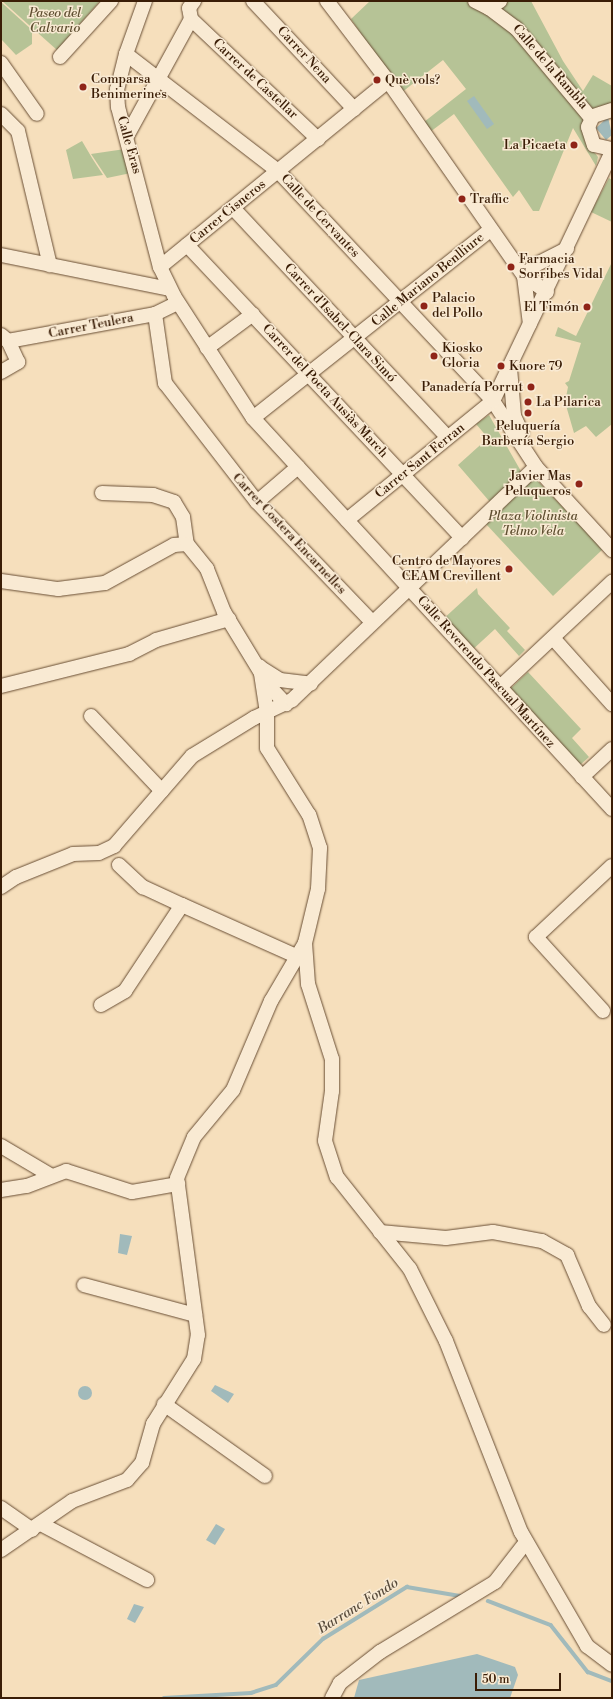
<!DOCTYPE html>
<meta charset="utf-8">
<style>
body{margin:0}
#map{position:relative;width:613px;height:1699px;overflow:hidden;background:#f6dfbc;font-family:"Libre Bodoni",serif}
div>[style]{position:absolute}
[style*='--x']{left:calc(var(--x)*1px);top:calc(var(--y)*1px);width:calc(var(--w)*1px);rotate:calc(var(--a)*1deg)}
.green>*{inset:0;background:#b6c396}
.water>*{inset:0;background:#a1babb}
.round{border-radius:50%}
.stream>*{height:3.5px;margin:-1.75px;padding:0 1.75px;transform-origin:1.75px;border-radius:1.75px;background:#a1babb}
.roads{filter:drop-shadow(0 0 1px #694e34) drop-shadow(0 0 1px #694e34)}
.street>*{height:14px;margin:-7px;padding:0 7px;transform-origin:7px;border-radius:7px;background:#f9ead3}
.dots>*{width:11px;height:11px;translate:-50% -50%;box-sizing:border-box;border:2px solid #f9ead3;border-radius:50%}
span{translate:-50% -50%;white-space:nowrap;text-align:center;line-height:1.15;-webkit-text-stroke:3px #f9ead3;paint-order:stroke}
.park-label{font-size:13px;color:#5f4f31;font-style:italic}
.street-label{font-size:13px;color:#3a1d06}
.poi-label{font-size:13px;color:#3a1d06}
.left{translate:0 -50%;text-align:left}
.right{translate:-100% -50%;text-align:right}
.water-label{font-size:14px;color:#594c3c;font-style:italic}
.frame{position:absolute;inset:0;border:2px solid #3a1d06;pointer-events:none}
.scale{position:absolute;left:475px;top:1673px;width:86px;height:18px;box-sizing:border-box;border:2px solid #3a1d06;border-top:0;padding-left:5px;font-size:12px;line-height:14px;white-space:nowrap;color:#3a1d06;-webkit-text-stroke:3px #f9ead3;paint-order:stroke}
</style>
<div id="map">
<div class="green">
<i style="clip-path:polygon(2px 1px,100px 1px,57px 50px)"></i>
<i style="clip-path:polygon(370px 1px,531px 1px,563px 61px,583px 91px,593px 75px,612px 86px,612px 105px,595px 108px,583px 126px,585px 140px,598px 157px,596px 166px,573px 128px,539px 211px,533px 211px,519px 190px,513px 197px,454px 114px,430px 132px,424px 122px,466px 89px,443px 60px,401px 93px,351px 19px)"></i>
<i style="clip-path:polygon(1px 2px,32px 30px,32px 44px,16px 55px,1px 39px)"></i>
<i style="clip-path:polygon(82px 141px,92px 158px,103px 175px,73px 179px,66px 150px)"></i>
<i style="clip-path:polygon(125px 149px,131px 173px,107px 178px,91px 154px)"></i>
<i style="clip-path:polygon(609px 178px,612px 180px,612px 222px,591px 212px)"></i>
<i style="clip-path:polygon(612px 262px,612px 424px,596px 437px,586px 426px,574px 433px,565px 402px,568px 387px,565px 383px,569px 381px,581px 343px,555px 336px,558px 327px,576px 336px)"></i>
<i style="clip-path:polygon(489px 415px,522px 473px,490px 502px,458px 465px,488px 438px,476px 424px)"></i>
<i style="clip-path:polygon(533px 476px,603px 549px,553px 596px,485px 523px)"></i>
<i style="clip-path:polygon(477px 588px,478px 594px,510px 628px,507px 631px,525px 650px,519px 656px,495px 629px,470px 652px,441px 621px)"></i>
<i style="clip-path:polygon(528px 672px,581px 729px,572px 738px,589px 757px,580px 765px,510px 689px)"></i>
</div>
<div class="water">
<i style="clip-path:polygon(474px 96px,494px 124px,487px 129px,467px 101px)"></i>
<i style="clip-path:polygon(608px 117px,612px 135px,606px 140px,596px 128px)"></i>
<i style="clip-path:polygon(120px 1234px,132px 1236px,127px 1255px,118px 1253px)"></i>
<i style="clip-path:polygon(215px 1385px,234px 1394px,228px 1403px,211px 1391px)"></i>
<i class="round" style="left:78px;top:1386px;width:14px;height:14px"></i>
<i style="clip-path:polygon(216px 1524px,225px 1529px,215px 1545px,206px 1540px)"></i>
<i style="clip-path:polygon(134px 1604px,144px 1607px,135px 1623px,127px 1619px)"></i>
<i style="clip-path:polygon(477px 1654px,515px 1667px,518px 1675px,510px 1698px,354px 1698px,359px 1680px)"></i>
</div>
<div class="stream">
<i style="--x:488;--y:1601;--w:67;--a:20.9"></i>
<i style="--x:551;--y:1625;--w:60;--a:51.8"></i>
<i style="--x:588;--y:1672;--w:26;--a:21"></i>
<i style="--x:164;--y:1698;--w:87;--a:-3.3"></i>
<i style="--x:251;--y:1693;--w:26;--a:-18"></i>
<i style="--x:276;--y:1685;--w:66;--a:-44.4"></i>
<i style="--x:323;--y:1639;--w:99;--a:-31.8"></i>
<i style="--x:407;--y:1587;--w:55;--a:9.5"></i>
</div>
<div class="roads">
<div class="street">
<i style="--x:145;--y:1;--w:56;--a:109.7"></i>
<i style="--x:126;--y:54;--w:36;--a:104"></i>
<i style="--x:117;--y:89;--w:18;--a:87"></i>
<i style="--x:118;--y:107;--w:165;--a:75.3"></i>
<i style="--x:160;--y:267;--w:32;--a:64"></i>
<i style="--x:174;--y:296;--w:145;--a:57.1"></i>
<i style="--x:253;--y:418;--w:531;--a:47.44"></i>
<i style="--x:253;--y:1;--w:148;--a:46.9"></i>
<i style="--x:327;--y:1;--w:101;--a:52.7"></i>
<i style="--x:388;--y:81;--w:238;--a:55.1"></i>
<i style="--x:524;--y:276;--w:48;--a:82.9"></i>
<i style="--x:475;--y:1;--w:16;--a:27"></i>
<i style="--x:489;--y:8;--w:13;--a:-32"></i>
<i style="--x:489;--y:8;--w:34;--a:37"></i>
<i style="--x:516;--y:28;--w:117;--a:50.2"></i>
<i style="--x:191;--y:19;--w:175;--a:43.4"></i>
<i style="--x:126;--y:54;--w:192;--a:37.6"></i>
<i style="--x:278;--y:171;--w:315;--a:46.9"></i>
<i style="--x:493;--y:401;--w:79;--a:56.9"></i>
<i style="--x:536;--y:467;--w:113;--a:47.5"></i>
<i style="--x:60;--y:57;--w:76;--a:-47.7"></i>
<i style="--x:1;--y:63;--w:62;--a:54.8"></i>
<i style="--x:612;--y:110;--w:20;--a:162"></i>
<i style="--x:593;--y:116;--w:12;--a:114"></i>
<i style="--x:588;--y:127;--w:19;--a:72"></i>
<i style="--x:594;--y:145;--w:18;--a:13"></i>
<i style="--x:1;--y:114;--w:24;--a:45"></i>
<i style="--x:18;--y:131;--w:138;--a:76.6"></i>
<i style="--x:127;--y:136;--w:133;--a:-61.3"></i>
<i style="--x:191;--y:19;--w:11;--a:-100"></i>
<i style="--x:189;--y:8;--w:9;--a:-54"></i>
<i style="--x:233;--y:208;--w:313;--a:46.9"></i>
<i style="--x:187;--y:245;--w:402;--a:46.8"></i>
<i style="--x:1;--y:255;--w:172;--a:11.4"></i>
<i style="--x:160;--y:267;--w:294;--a:-39.2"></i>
<i style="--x:547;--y:292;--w:28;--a:-145"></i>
<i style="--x:524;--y:276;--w:16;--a:-45"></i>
<i style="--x:535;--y:265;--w:36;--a:-27"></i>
<i style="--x:155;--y:314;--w:70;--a:81.8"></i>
<i style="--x:165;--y:383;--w:150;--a:52.3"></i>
<i style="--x:257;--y:502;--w:166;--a:46.2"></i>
<i style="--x:1;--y:335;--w:9;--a:41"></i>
<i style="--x:8;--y:341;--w:149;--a:-10.4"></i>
<i style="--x:155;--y:314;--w:25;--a:-26"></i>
<i style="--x:207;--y:348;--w:57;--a:-36.5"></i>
<i style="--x:510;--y:368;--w:48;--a:85.2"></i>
<i style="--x:514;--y:416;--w:19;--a:65"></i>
<i style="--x:1;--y:372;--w:20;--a:-30"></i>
<i style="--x:18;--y:362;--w:23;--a:-115"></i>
<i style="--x:253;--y:418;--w:303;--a:-38.4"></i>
<i style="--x:102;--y:493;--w:51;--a:2.2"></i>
<i style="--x:153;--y:495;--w:22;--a:18"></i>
<i style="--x:174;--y:502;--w:17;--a:59"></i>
<i style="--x:183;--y:517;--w:27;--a:82"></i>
<i style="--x:257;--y:502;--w:54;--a:-40.5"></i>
<i style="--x:347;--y:520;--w:188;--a:-39.2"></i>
<i style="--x:493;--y:401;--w:277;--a:-64.5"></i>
<i style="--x:1;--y:581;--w:58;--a:8"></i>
<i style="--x:58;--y:589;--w:47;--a:-7.3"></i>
<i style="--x:105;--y:583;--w:79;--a:-28.8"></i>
<i style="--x:174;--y:545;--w:13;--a:-4"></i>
<i style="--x:187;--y:544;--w:32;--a:51"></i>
<i style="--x:207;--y:569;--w:46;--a:68.4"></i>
<i style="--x:224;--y:612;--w:87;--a:58.7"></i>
<i style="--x:269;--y:686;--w:25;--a:47"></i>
<i style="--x:553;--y:638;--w:89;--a:48.2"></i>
<i style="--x:261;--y:668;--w:22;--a:32"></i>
<i style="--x:280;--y:680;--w:31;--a:7"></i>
<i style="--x:1;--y:686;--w:132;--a:-14"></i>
<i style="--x:129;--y:654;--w:30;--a:-27"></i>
<i style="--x:156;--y:640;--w:76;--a:-16"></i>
<i style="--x:500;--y:687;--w:154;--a:-43.2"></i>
<i style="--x:91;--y:716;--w:103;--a:46.6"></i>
<i style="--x:582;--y:777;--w:41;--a:-43"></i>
<i style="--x:119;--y:865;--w:33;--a:43"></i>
<i style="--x:143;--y:887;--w:43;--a:24.8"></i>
<i style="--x:1;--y:887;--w:18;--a:-34"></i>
<i style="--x:16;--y:877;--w:61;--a:-22"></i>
<i style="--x:73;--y:854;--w:26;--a:-2"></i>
<i style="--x:99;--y:853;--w:17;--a:-25"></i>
<i style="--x:114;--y:846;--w:119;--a:-49.1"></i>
<i style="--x:192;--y:756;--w:73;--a:-31.5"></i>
<i style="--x:254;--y:718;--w:42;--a:-25.3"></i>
<i style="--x:292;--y:700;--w:337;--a:-43.7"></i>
<i style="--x:305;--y:943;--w:41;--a:85.8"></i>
<i style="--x:308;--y:984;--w:79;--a:72.3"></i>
<i style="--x:332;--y:1059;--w:32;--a:90"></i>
<i style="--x:332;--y:1091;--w:50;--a:98"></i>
<i style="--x:325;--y:1141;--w:38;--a:72"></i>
<i style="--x:337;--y:1177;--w:117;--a:51.6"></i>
<i style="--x:410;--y:1269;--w:80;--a:63.4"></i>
<i style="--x:446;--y:1341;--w:205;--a:68.6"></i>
<i style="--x:521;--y:1532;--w:132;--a:59.9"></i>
<i style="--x:587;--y:1646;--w:31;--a:37"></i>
<i style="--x:101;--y:1005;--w:28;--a:-30"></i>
<i style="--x:125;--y:991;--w:103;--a:-56.5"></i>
<i style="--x:182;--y:905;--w:127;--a:24.1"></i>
<i style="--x:603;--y:1011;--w:100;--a:-132.2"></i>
<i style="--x:536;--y:937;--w:104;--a:-43.1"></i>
<i style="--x:1;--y:1146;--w:57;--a:30.6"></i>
<i style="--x:1;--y:1190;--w:26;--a:-9"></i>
<i style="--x:27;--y:1186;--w:42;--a:-21"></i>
<i style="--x:66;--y:1171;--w:69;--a:17.7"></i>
<i style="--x:132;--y:1192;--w:47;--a:-9.9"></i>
<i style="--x:380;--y:1232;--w:66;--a:5.2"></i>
<i style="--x:446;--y:1238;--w:47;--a:-7.3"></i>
<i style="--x:493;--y:1232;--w:50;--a:10.4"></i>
<i style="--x:542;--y:1241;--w:29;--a:29"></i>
<i style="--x:567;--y:1255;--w:56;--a:66.7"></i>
<i style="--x:589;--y:1306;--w:24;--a:52"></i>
<i style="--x:84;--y:1285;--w:115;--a:15.1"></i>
<i style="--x:164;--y:1404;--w:124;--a:35.5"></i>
<i style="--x:1;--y:1508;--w:38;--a:35"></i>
<i style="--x:41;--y:1524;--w:120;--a:27.8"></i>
<i style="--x:1;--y:1550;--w:86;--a:-34.6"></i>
<i style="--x:72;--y:1501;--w:59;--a:-20.9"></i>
<i style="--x:127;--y:1480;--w:23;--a:-49"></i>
<i style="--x:142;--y:1463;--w:41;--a:-74.2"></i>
<i style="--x:153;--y:1424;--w:77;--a:-57.8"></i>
<i style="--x:194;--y:1359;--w:24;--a:-81"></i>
<i style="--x:198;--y:1335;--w:158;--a:-97.6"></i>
<i style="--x:177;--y:1178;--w:44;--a:-67.5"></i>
<i style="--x:194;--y:1137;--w:61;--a:-50.3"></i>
<i style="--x:233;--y:1090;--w:97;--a:-66.9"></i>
<i style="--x:271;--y:1001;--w:67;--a:-59.6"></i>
<i style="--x:305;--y:943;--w:56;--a:-76.5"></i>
<i style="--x:318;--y:889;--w:41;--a:-87.2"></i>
<i style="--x:320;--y:848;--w:35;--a:-108"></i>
<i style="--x:309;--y:815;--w:79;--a:-122.1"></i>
<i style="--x:267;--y:748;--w:35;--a:-90"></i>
<i style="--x:267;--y:713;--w:47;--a:-98.7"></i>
<i style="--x:332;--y:1698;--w:17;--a:-62"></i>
<i style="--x:340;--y:1683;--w:51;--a:-37.8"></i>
<i style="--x:380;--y:1652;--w:135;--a:-31.3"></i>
<i style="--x:495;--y:1582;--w:51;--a:-52.2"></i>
</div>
</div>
<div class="dots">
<i style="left:377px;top:80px;background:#8f2418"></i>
<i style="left:83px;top:87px;background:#8f2418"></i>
<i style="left:574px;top:145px;background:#8f2418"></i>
<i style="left:462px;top:199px;background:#8f2418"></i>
<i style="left:511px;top:267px;background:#8f2418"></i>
<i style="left:424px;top:306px;background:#8f2418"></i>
<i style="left:587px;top:307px;background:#8f2418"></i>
<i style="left:434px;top:356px;background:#8f2418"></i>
<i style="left:501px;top:366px;background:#8f2418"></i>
<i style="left:531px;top:387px;background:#8f2418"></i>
<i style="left:528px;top:402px;background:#8f2418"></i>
<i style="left:528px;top:413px;background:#8f2418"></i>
<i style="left:579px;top:484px;background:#8f2418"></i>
<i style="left:509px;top:569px;background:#8f2418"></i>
</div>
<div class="park-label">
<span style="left:55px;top:21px">Paseo del<br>Calvario</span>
<span style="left:533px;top:524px">Plaza Violinista<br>Telmo Vela</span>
</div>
<div class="street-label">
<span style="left:304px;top:55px;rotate:47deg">Carrer Nena</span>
<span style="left:550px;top:67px;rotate:49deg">Calle de la Rambla</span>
<span style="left:255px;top:79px;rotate:43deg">Carrer de Castellar</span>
<span style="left:129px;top:145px;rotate:74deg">Calle Eras</span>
<span style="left:228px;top:212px;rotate:-39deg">Carrer Cisneros</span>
<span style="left:320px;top:216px;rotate:47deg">Calle de Cervantes</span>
<span style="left:428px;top:280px;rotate:-39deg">Calle Mariano Benlliure</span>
<span style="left:340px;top:323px;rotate:47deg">Carrer d'Isabel-Clara Simó</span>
<span style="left:91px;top:326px;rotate:-11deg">Carrer Teulera</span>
<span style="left:325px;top:391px;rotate:47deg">Carrer del Poeta Ausiàs March</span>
<span style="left:420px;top:461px;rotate:-39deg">Carrer Sant Ferran</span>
<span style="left:289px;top:534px;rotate:47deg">Carrer Costera Encarnelles</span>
<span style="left:486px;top:672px;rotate:48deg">Calle Reverendo Pascual Martínez</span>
</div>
<div class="poi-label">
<span class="left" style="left:91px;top:87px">Comparsa<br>Benimerines</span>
<span class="left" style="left:385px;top:80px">Què vols?</span>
<span class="right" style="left:566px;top:145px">La Picaeta</span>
<span class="left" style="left:470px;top:199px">Traffic</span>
<span class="left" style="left:519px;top:267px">Farmacia<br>Sorribes Vidal</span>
<span class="left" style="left:432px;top:306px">Palacio<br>del Pollo</span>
<span class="right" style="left:579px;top:307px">El Timón</span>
<span class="left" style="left:442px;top:356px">Kiosko<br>Gloria</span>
<span class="left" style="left:509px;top:366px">Kuore 79</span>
<span class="right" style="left:523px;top:387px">Panadería Porrut</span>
<span class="left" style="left:536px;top:402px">La Pilarica</span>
<span style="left:528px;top:434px">Peluquería<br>Barbería Sergio</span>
<span class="right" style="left:571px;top:484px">Javier Mas<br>Peluqueros</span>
<span class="right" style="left:501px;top:569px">Centro de Mayores<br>CEAM Crevillent</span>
</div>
<div class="water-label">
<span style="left:358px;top:1606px;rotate:-32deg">Barranc Fondo</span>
</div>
<div class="frame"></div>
<div class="scale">50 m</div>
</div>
